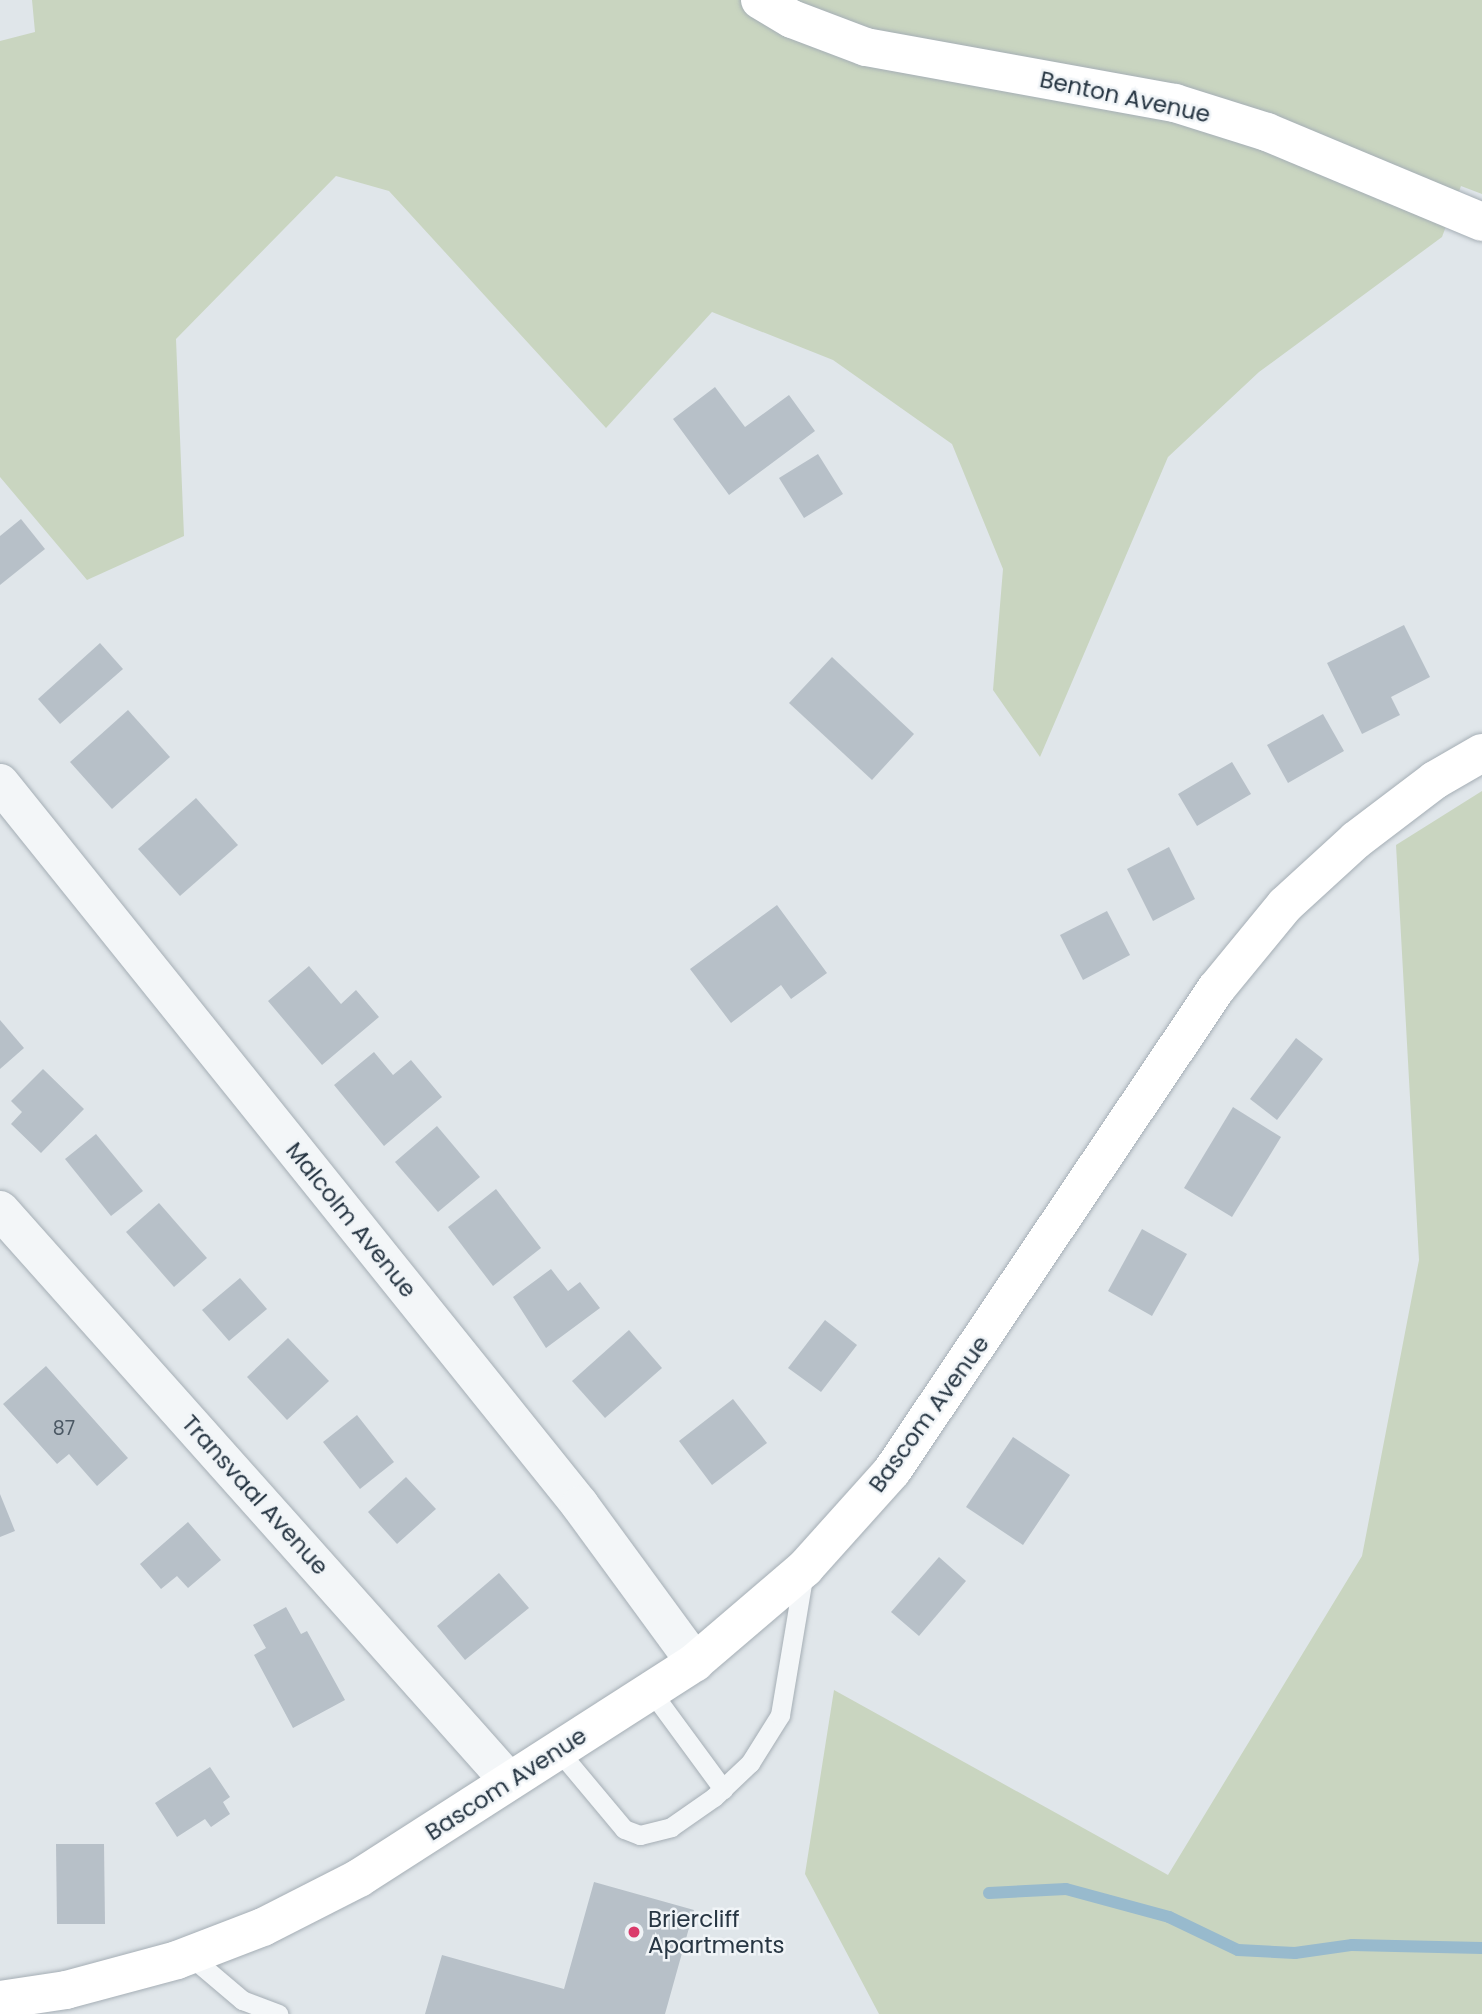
<!DOCTYPE html>
<style>
body{margin:0}
#map{position:relative;width:1482px;height:2014px;overflow:hidden;background:#e0e6ea;font-family:Poppins,sans-serif}
div>[style]{position:absolute}
[style*='--x']{left:calc(var(--x)*1px);top:calc(var(--y)*1px);width:calc(var(--w)*1px);rotate:calc(var(--a)*1deg)}
.green>*{inset:0;background:#c9d5c0}
.stream>*{height:12px;margin:-6px;padding:0 6px;transform-origin:6px;border-radius:6px;background:#98bacd}
.building>*{inset:0;background:#b7c0c8}
.roads{filter:drop-shadow(0 0 2px #a5aeb5) drop-shadow(0 0 2px #a5aeb5)}
.lane>*{height:19px;margin:-9.5px;padding:0 9.5px;transform-origin:9.5px;border-radius:9.5px;background:#f3f6f8}
.street>*{height:38px;margin:-19px;padding:0 19px;transform-origin:19px;border-radius:19px;background:#f3f6f8}
.primary>*{height:38px;margin:-19px;padding:0 19px;transform-origin:19px;border-radius:19px;background:#fff}
.dots>*{width:19px;height:19px;translate:-50% -50%;box-sizing:border-box;border:4px solid #f0f4f7;border-radius:50%}
span{translate:-50% -50%;white-space:nowrap;text-align:center;line-height:1.15;-webkit-text-stroke:5px #f0f4f7;paint-order:stroke}
.number-label{font-size:19px;color:#4b5864}
.number-label span{-webkit-text-stroke-width:0}
.street-label{font-size:23px;color:#273643}
.poi-label{font-size:23px;color:#273643}
.left{translate:0 -50%;text-align:left}
</style>
<div id="map">
<div class="green">
<i style="clip-path:polygon(32px 0,1482px 0,1482px 194px,1461px 186px,1442px 237px,1259px 372px,1168px 457px,1040px 757px,993px 690px,1003px 569px,952px 444px,833px 360px,712px 312px,606px 428px,389px 191px,336px 176px,176px 339px,184px 536px,87px 580px,0 477px,0 41px,35px 32px)"></i>
<i style="clip-path:polygon(1482px 791px,1482px 2014px,879px 2014px,805px 1874px,834px 1690px,1168px 1875px,1362px 1556px,1419px 1260px,1396px 845px)"></i>
</div>
<div class="stream">
<i style="--x:989;--y:1893;--w:77;--a:-3"></i>
<i style="--x:1066;--y:1889;--w:107;--a:15.2"></i>
<i style="--x:1169;--y:1917;--w:76;--a:25.6"></i>
<i style="--x:1238;--y:1950;--w:57;--a:3"></i>
<i style="--x:1295;--y:1953;--w:58;--a:-8"></i>
<i style="--x:1352;--y:1945;--w:130;--a:1.3"></i>
</div>
<div class="building">
<i style="clip-path:polygon(715px 387px,745px 427px,789px 395px,815px 431px,729px 495px,673px 419px)"></i>
<i style="clip-path:polygon(818px 454px,843px 494px,804px 518px,779px 478px)"></i>
<i style="clip-path:polygon(21px 519px,45px 549px,0 585px,0 536px)"></i>
<i style="clip-path:polygon(1404px 625px,1430px 677px,1391px 697px,1400px 715px,1362px 734px,1327px 663px)"></i>
<i style="clip-path:polygon(100px 643px,123px 669px,60px 724px,38px 699px)"></i>
<i style="clip-path:polygon(832px 657px,914px 734px,872px 780px,789px 703px)"></i>
<i style="clip-path:polygon(128px 710px,170px 757px,112px 809px,70px 762px)"></i>
<i style="clip-path:polygon(1323px 714px,1344px 751px,1288px 783px,1267px 745px)"></i>
<i style="clip-path:polygon(1232px 762px,1251px 794px,1197px 826px,1178px 794px)"></i>
<i style="clip-path:polygon(196px 798px,238px 845px,180px 896px,138px 849px)"></i>
<i style="clip-path:polygon(1169px 847px,1195px 899px,1153px 921px,1127px 869px)"></i>
<i style="clip-path:polygon(777px 905px,827px 973px,791px 999px,781px 985px,731px 1023px,690px 969px)"></i>
<i style="clip-path:polygon(1107px 911px,1130px 955px,1083px 980px,1060px 935px)"></i>
<i style="clip-path:polygon(309px 966px,341px 1004px,356px 990px,379px 1017px,322px 1065px,268px 1001px)"></i>
<i style="clip-path:polygon(0 1020px,24px 1048px,0 1069px)"></i>
<i style="clip-path:polygon(1296px 1038px,1323px 1059px,1277px 1120px,1250px 1099px)"></i>
<i style="clip-path:polygon(374px 1052px,393px 1075px,411px 1060px,442px 1097px,384px 1146px,334px 1085px)"></i>
<i style="clip-path:polygon(43px 1069px,84px 1109px,41px 1153px,11px 1124px,22px 1112px,11px 1101px)"></i>
<i style="clip-path:polygon(1233px 1107px,1281px 1137px,1232px 1217px,1184px 1188px)"></i>
<i style="clip-path:polygon(437px 1126px,480px 1177px,438px 1212px,395px 1162px)"></i>
<i style="clip-path:polygon(96px 1134px,143px 1191px,111px 1216px,65px 1159px)"></i>
<i style="clip-path:polygon(496px 1189px,541px 1248px,493px 1286px,448px 1227px)"></i>
<i style="clip-path:polygon(159px 1203px,207px 1258px,174px 1287px,126px 1232px)"></i>
<i style="clip-path:polygon(1142px 1229px,1187px 1254px,1152px 1316px,1108px 1291px)"></i>
<i style="clip-path:polygon(551px 1269px,568px 1291px,580px 1282px,600px 1308px,546px 1348px,513px 1297px)"></i>
<i style="clip-path:polygon(240px 1278px,267px 1309px,229px 1341px,202px 1310px)"></i>
<i style="clip-path:polygon(825px 1320px,857px 1345px,821px 1392px,788px 1368px)"></i>
<i style="clip-path:polygon(629px 1330px,662px 1368px,605px 1418px,572px 1381px)"></i>
<i style="clip-path:polygon(288px 1338px,329px 1381px,287px 1420px,247px 1377px)"></i>
<i style="clip-path:polygon(46px 1366px,128px 1458px,97px 1486px,69px 1454px,57px 1464px,3px 1404px)"></i>
<i style="clip-path:polygon(733px 1399px,767px 1443px,712px 1485px,679px 1441px)"></i>
<i style="clip-path:polygon(357px 1415px,394px 1462px,360px 1489px,323px 1442px)"></i>
<i style="clip-path:polygon(1013px 1437px,1070px 1475px,1023px 1545px,966px 1507px)"></i>
<i style="clip-path:polygon(406px 1477px,436px 1509px,397px 1544px,368px 1512px)"></i>
<i style="clip-path:polygon(0 1494px,15px 1531px,0 1537px)"></i>
<i style="clip-path:polygon(188px 1522px,221px 1560px,188px 1588px,177px 1576px,161px 1589px,140px 1564px)"></i>
<i style="clip-path:polygon(939px 1557px,966px 1581px,919px 1636px,891px 1612px)"></i>
<i style="clip-path:polygon(499px 1573px,529px 1608px,465px 1660px,437px 1626px)"></i>
<i style="clip-path:polygon(286px 1607px,301px 1634px,307px 1631px,345px 1700px,293px 1728px,254px 1655px,266px 1648px,253px 1625px)"></i>
<i style="clip-path:polygon(210px 1767px,230px 1797px,223px 1802px,230px 1814px,211px 1827px,205px 1819px,177px 1837px,155px 1803px)"></i>
<i style="clip-path:polygon(56px 1844px,104px 1844px,105px 1924px,57px 1924px)"></i>
<i style="clip-path:polygon(594px 1882px,694px 1910px,665px 2014px,425px 2014px,442px 1955px,564px 1989px)"></i>
</div>
<div class="roads">
<div class="lane">
<i style="--x:651;--y:1691;--w:122;--a:53.7"></i>
<i style="--x:558;--y:1750;--w:103;--a:50.1"></i>
<i style="--x:624;--y:1829;--w:17;--a:21"></i>
<i style="--x:640;--y:1835;--w:32;--a:-14"></i>
<i style="--x:671;--y:1827;--w:52;--a:-34.9"></i>
<i style="--x:714;--y:1797;--w:50;--a:-43.4"></i>
<i style="--x:750;--y:1763;--w:57;--a:-58"></i>
<i style="--x:780;--y:1715;--w:145;--a:-80.5"></i>
<i style="--x:189;--y:1955;--w:70;--a:40.3"></i>
<i style="--x:242;--y:2000;--w:39;--a:21"></i>
</div>
<div class="street">
<i style="--x:0;--y:783;--w:926;--a:51.22"></i>
<i style="--x:580;--y:1505;--w:195;--a:53.8"></i>
<i style="--x:0;--y:1210;--w:765;--a:48.29"></i>
</div>
<div class="primary">
<i style="--x:760;--y:0;--w:37;--a:31"></i>
<i style="--x:792;--y:19;--w:79;--a:20.7"></i>
<i style="--x:866;--y:47;--w:314;--a:10.3"></i>
<i style="--x:1175;--y:103;--w:96;--a:17.5"></i>
<i style="--x:1267;--y:132;--w:233;--a:22.7"></i>
<i style="--x:0;--y:2000;--w:67;--a:-8.6"></i>
<i style="--x:66;--y:1990;--w:115;--a:-15.1"></i>
<i style="--x:177;--y:1960;--w:92;--a:-21"></i>
<i style="--x:263;--y:1927;--w:108;--a:-27"></i>
<i style="--x:359;--y:1878;--w:399;--a:-32.7"></i>
<i style="--x:695;--y:1662;--w:145;--a:-40.5"></i>
<i style="--x:805;--y:1568;--w:130;--a:-48.1"></i>
<i style="--x:892;--y:1471;--w:581;--a:-56.09"></i>
<i style="--x:1216;--y:989;--w:109;--a:-50.6"></i>
<i style="--x:1285;--y:905;--w:96;--a:-42.5"></i>
<i style="--x:1356;--y:840;--w:99;--a:-37.2"></i>
<i style="--x:1435;--y:780;--w:54;--a:-29.9"></i>
</div>
</div>
<div class="dots">
<i style="left:634px;top:1932px;background:#da3a6b"></i>
</div>
<div class="number-label">
<span style="left:64px;top:1429px">87</span>
</div>
<div class="street-label">
<span style="left:1125px;top:97px;rotate:12deg">Benton Avenue</span>
<span style="left:351px;top:1220px;rotate:51deg">Malcolm Avenue</span>
<span style="left:929px;top:1414px;rotate:-54deg">Bascom Avenue</span>
<span style="left:255px;top:1495px;rotate:48deg">Transvaal Avenue</span>
<span style="left:506px;top:1784px;rotate:-33deg">Bascom Avenue</span>
</div>
<div class="poi-label">
<span class="left" style="left:648px;top:1932px">Briercliff<br>Apartments</span>
</div>
</div>
